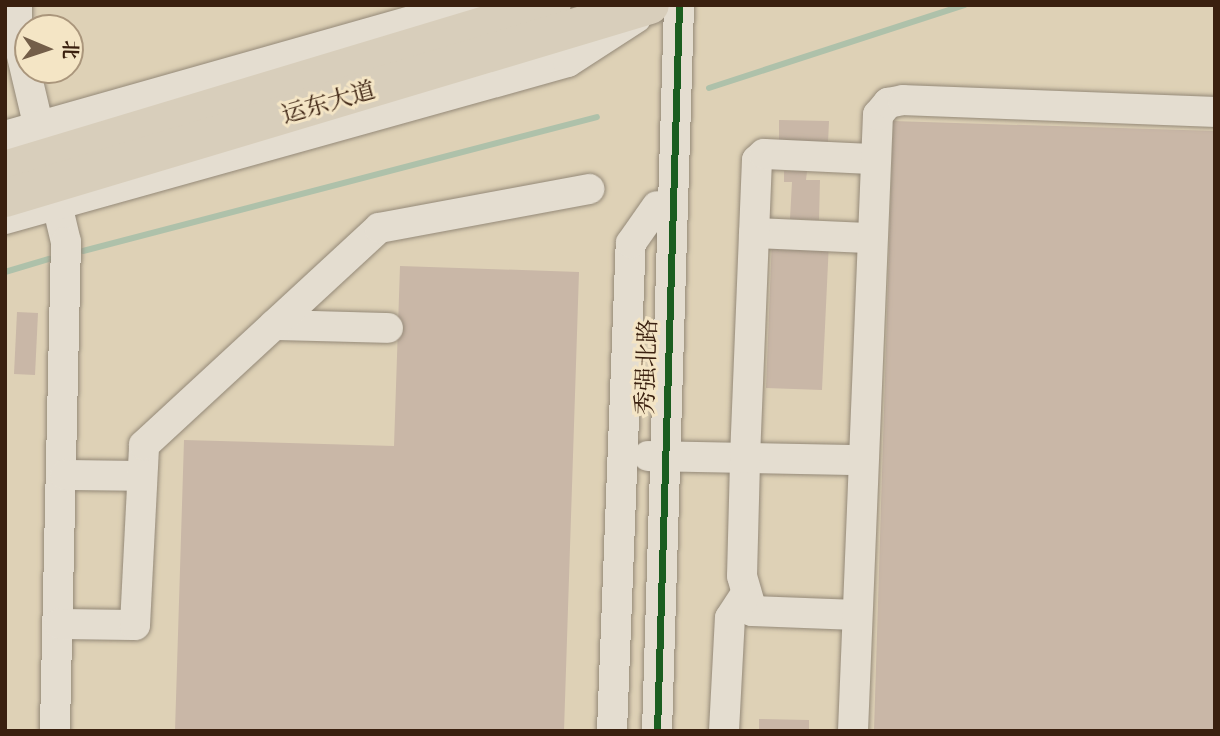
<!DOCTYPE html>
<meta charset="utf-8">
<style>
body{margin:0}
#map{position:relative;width:1220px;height:736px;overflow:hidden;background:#ded1b6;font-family:"Old Standard TT","Noto Serif SC",serif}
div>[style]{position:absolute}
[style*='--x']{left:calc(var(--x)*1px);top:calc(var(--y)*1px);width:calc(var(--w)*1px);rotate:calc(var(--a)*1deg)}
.stream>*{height:6px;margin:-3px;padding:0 3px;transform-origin:3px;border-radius:3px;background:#aec1aa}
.building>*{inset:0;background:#c9b7a7}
.roads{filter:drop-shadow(0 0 2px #948978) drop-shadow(0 0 2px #948978)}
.minor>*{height:30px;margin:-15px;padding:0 15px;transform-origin:15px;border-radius:15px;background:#e4ddd0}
.major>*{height:38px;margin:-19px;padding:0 19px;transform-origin:19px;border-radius:19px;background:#d8cebb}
.cycleway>*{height:7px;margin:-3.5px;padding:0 3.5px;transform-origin:3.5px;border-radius:3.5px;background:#1b5e20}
span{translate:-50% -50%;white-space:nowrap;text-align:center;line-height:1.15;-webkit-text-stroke:6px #f4e5c5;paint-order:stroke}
.street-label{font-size:24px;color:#3a200f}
.frame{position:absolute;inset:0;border:7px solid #3a200f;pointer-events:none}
.north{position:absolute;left:14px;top:14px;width:70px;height:70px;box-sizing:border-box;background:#f4e5c5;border:2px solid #aa967c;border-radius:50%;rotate:92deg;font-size:19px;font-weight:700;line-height:28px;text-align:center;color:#3a200f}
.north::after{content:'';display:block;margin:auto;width:24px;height:32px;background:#735e49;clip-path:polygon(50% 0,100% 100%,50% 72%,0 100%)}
</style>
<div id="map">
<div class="stream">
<i style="--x:709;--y:88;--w:269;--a:-18"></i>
<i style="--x:83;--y:251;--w:531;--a:-14.61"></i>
<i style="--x:5;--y:272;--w:46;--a:-16.5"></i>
</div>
<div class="building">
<i style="clip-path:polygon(779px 120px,829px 121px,828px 143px,779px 142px)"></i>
<i style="clip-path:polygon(893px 121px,1215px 131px,1215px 731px,874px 731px)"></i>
<i style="clip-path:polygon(784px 171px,807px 171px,806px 180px,820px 180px,819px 220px,790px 219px,792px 182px,784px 182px)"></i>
<i style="clip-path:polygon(772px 239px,829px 242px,822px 390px,766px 388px)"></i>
<i style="clip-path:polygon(400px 266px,579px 272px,564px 731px,175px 731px,184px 440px,394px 446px)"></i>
<i style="clip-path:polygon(17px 312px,38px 313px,35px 375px,14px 374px)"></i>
<i style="clip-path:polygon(759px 719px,809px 720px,809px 731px,759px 731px)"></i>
</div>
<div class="roads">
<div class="minor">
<i style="--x:17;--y:5;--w:30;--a:90"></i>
<i style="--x:17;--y:35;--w:213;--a:76.7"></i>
<i style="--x:66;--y:242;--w:489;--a:91.3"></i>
<i style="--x:5;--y:136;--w:481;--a:-15.8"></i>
<i style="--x:5;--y:219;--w:584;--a:-15.58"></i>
<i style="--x:568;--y:62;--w:81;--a:-32.9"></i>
<i style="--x:754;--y:233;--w:115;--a:2.5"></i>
<i style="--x:274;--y:325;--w:114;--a:1.5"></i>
<i style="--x:648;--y:456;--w:214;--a:1.1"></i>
<i style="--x:65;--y:475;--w:77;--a:0.7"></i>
<i style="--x:857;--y:615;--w:105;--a:-177.8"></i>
<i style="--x:752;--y:611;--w:36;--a:-106"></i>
<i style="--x:742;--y:576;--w:118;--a:-88.5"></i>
<i style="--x:745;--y:458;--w:298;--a:-87.7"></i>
<i style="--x:757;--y:160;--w:9;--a:-41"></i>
<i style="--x:764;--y:154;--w:108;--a:2.7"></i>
<i style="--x:59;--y:624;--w:76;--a:0.8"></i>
<i style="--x:135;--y:625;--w:180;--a:-87.1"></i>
<i style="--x:144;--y:445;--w:320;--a:-42.7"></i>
<i style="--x:379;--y:228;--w:214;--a:-10.5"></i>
<i style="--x:612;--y:731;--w:488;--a:-87.8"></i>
<i style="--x:631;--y:243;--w:45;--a:-54.9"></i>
<i style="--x:657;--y:731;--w:726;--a:-88.26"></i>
<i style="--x:724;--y:731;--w:113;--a:-87"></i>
<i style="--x:730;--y:618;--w:27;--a:-57"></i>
<i style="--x:853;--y:731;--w:617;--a:-87.68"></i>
<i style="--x:878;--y:115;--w:16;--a:-50"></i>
<i style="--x:888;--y:103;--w:15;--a:-11"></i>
<i style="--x:903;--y:100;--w:312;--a:2.2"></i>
</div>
<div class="major">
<i style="--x:5;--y:170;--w:571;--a:-16.79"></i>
<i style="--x:5;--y:198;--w:673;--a:-16.66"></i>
</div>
</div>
<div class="cycleway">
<i style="--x:657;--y:731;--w:726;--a:-88.26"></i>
</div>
<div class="street-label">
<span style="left:329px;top:105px;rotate:-16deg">运东大道</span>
<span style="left:649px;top:367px;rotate:-88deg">秀强北路</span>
</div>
<div class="frame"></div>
<div class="north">北</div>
</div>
